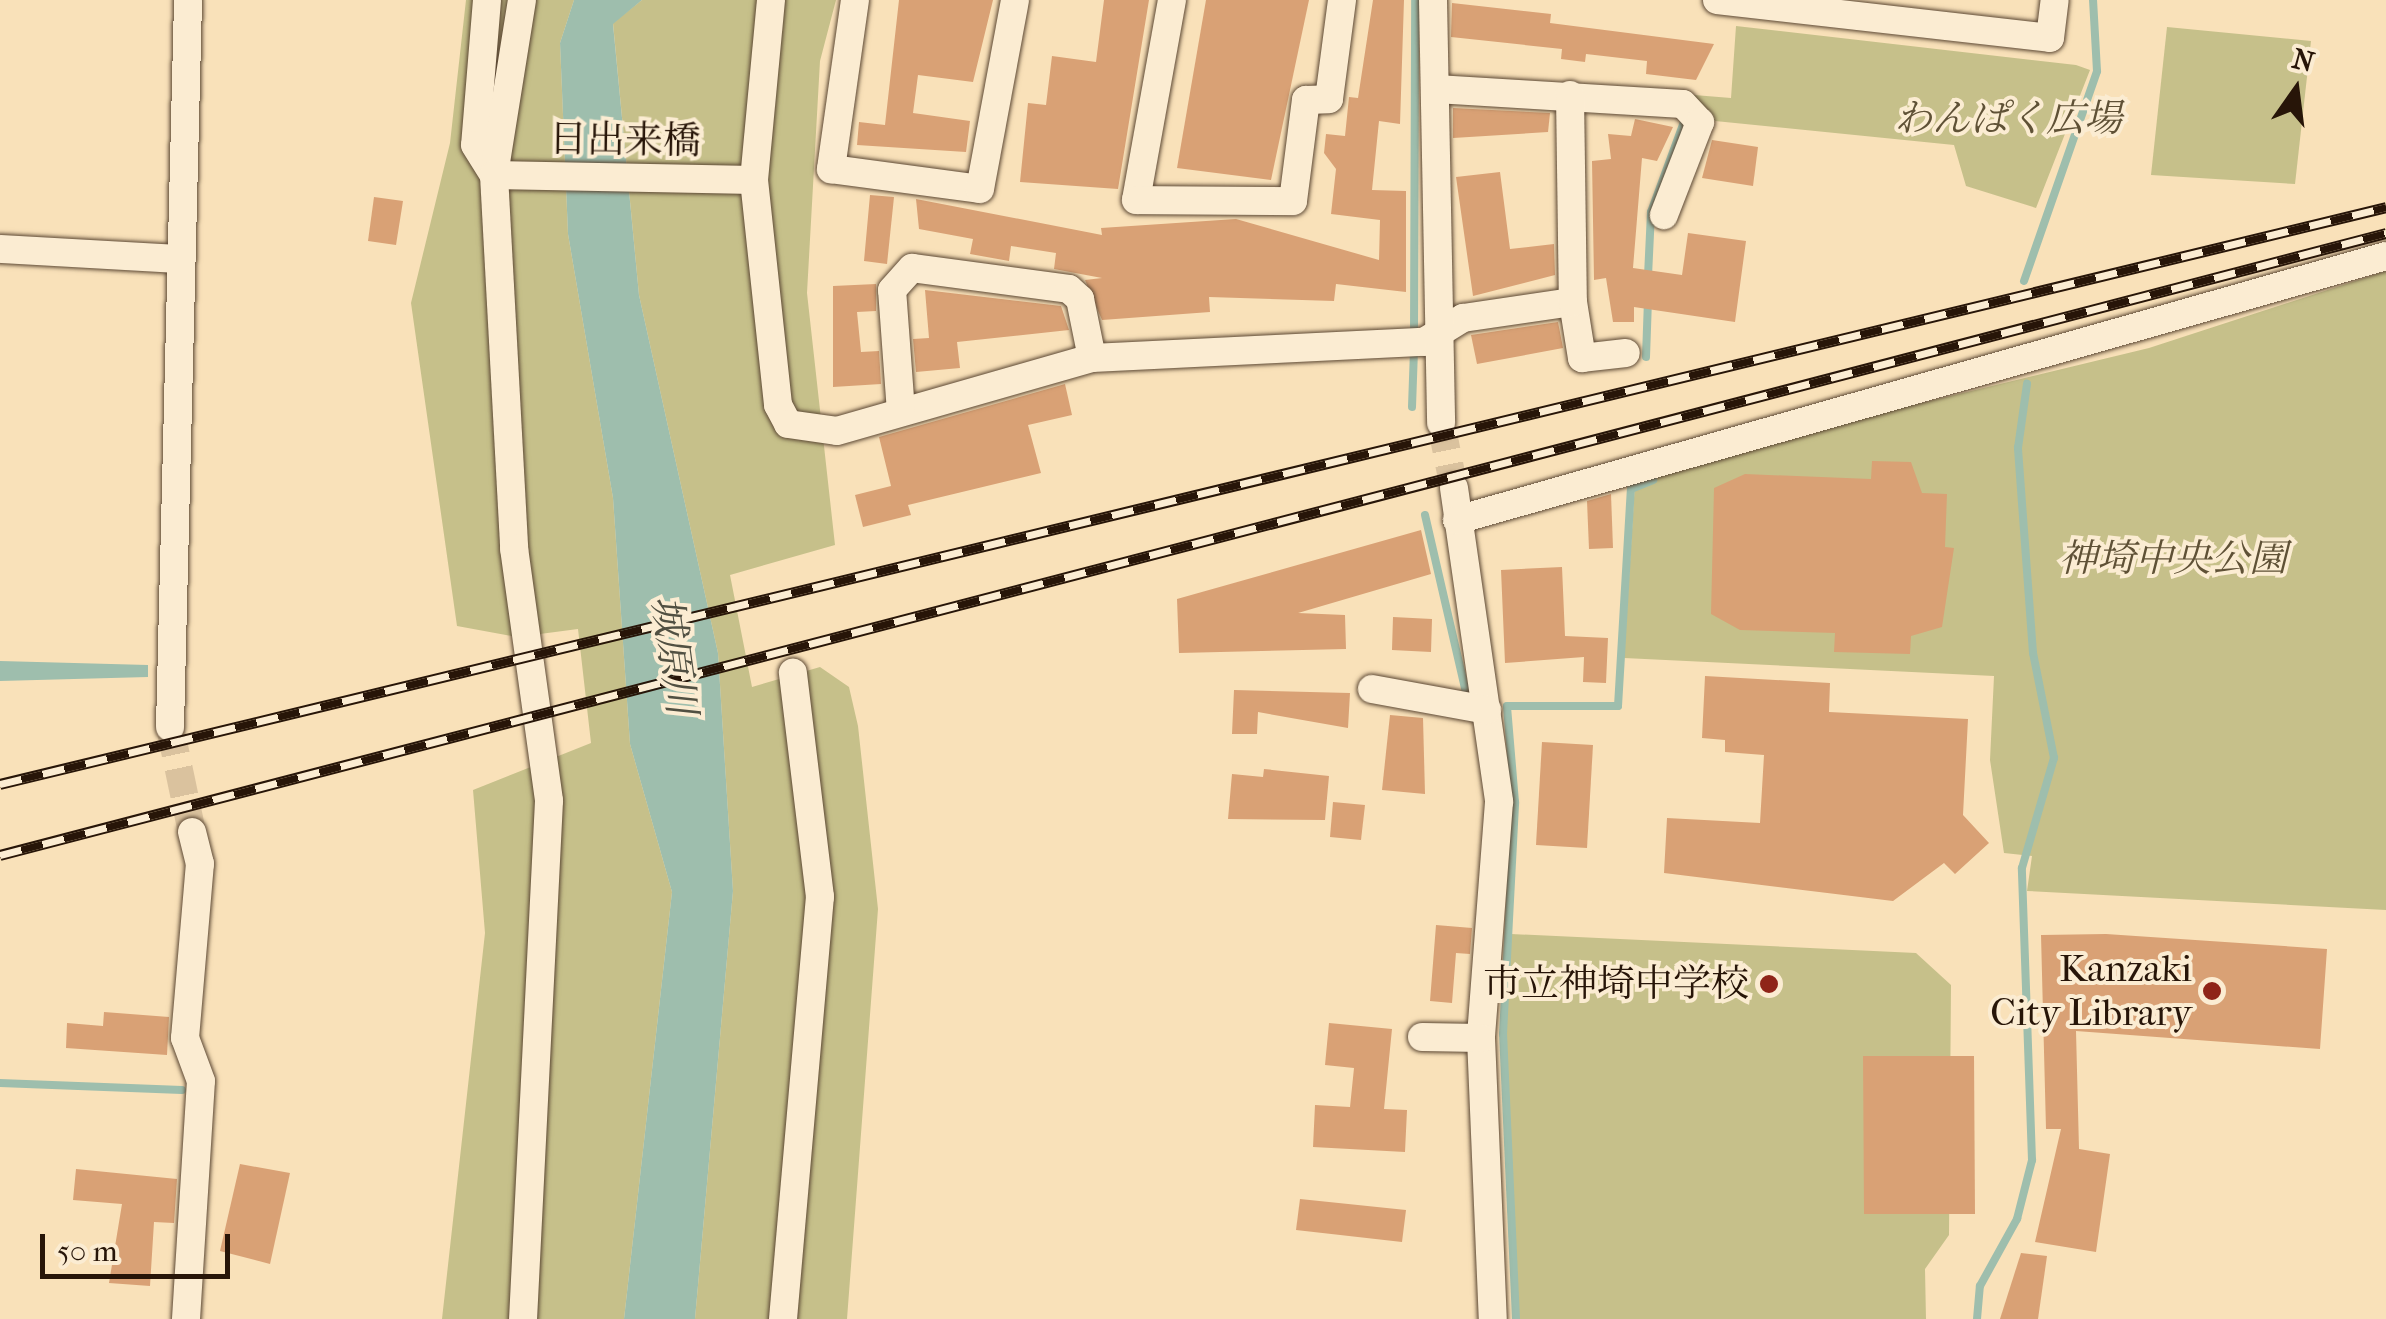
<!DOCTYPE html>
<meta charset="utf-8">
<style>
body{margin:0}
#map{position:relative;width:2386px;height:1319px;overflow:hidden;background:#f9e1b9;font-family:"IM FELL French Canon","Noto Serif JP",serif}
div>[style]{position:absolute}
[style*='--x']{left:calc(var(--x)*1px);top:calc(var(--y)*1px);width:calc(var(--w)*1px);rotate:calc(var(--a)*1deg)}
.green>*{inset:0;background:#c6c08a}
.water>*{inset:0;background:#9ebead}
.stream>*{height:8px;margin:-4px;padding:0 4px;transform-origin:4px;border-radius:4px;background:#9ebead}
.building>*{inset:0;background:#d9a175}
.minor-tunnel>*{height:28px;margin-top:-14px;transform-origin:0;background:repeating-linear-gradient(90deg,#dac29e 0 28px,transparent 0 42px)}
.roads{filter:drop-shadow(0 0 2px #5c4834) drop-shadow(0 0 2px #5c4834)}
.minor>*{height:28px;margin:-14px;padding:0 14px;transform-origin:14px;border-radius:14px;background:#fbecd2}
.rail>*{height:11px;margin-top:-5.5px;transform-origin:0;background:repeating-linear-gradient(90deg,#fbecd2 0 22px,#271508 0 44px);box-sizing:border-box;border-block:2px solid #271508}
.dots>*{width:28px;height:28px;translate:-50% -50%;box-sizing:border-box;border:5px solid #fbecd2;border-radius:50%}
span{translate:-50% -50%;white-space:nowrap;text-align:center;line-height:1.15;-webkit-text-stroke:8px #fbecd2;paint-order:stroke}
.park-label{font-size:38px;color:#5f5136;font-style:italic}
.street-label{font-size:38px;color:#271508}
.poi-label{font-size:38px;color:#271508}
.right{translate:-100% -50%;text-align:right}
.water-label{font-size:40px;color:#515042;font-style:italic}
.north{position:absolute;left:2246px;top:40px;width:100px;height:100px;-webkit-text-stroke:8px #fbecd2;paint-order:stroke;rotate:14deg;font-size:28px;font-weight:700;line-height:40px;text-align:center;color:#271508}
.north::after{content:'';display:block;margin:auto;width:35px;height:45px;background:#271508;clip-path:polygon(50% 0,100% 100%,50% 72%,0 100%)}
.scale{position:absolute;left:40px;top:1234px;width:190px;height:45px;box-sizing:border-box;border:5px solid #271508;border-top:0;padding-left:12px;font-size:30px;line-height:35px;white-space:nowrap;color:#271508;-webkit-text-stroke:8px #fbecd2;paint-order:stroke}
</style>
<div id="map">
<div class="green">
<i style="clip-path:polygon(466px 0,574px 0,560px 43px,568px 234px,613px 498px,630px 744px,672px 892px,624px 1319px,442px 1319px,485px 933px,473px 790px,591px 743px,578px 629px,517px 637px,457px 626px,411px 303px,450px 143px)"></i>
<i style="clip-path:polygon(642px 0,836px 0,820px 61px,807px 293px,835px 545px,730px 575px,752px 687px,820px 667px,849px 687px,858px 726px,878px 909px,847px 1319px,695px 1319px,733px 891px,718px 653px,639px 295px,613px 23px)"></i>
<i style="clip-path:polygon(1736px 26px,2076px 65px,2090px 70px,2036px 208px,1966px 186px,1954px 145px,1705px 120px,1694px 95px,1731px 98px)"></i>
<i style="clip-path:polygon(2167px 27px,2311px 41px,2295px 184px,2151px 175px)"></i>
<i style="clip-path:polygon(2386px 271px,2386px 910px,2027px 891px,2032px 856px,2004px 853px,1990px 760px,1994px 676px,1624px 658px,1635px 482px,1670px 464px,2149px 348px)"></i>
<i style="clip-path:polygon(1511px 934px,1916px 953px,1951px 985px,1949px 1235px,1925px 1269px,1926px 1319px,1518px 1319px,1506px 1035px)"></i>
</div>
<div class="water">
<i style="clip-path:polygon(574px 0,642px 0,613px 24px,639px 295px,718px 653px,733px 891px,695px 1319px,624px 1319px,672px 892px,630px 744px,613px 498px,568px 234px,560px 43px)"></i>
<i style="clip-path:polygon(0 661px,148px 665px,148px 677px,0 681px)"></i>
</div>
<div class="stream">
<i style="--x:1648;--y:276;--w:64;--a:-87.3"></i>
<i style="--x:1651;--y:212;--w:96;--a:-69.9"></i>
<i style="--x:2024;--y:281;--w:222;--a:-70.8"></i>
<i style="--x:2097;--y:71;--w:71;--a:-93.2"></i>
<i style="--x:1414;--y:335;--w:335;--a:-89.8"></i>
<i style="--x:1646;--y:357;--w:57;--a:-88"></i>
<i style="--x:1412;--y:407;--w:58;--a:-88"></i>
<i style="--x:1425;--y:515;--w:183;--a:77"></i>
<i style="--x:0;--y:1083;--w:182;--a:2.2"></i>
<i style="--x:1516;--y:1319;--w:285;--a:-92.6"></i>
<i style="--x:1503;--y:1034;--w:232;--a:-87"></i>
<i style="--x:1515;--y:802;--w:96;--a:-94.8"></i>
<i style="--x:1507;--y:706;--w:111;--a:0"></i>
<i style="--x:1618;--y:706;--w:217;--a:-86.6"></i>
<i style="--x:1631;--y:489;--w:24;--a:-22"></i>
<i style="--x:1977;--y:1319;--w:33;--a:-85"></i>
<i style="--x:1980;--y:1286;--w:77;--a:-61.1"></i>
<i style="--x:2017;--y:1219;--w:61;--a:-75.7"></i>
<i style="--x:2032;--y:1160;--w:292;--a:-92"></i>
<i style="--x:2022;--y:868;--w:115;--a:-73.8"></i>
<i style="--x:2054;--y:758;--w:107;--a:-101.3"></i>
<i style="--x:2033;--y:653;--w:206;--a:-94.2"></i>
<i style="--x:2018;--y:448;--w:65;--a:-82"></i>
</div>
<div class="building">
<i style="clip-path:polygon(899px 0,993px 0,973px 82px,918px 75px,913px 113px,970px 121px,966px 152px,857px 145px,859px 122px,885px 125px)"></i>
<i style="clip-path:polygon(1104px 0,1149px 0,1118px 189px,1020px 182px,1028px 103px,1046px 105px,1052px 56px,1096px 62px)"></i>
<i style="clip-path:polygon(1206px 0,1309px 0,1271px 180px,1177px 168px)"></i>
<i style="clip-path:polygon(1373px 0,1404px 0,1400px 124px,1379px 121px,1372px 190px,1406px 191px,1406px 292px,1336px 284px,1334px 301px,1209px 297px,1210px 312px,1102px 320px,1085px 280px,1102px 278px,1054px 269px,1056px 253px,1011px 246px,1009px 261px,970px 254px,973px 239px,919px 229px,916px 199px,1102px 235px,1101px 228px,1236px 219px,1379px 260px,1380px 220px,1331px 214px,1336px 169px,1324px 153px,1326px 134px,1345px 136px,1349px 97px,1358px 98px)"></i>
<i style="clip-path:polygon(1452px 3px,1551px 14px,1550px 23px,1714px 44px,1696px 80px,1646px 74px,1647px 61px,1586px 54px,1585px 62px,1561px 59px,1562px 49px,1451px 37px)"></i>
<i style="clip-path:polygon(1453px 108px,1550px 113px,1548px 132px,1453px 138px)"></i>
<i style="clip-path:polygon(1635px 119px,1673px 127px,1657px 161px,1642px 158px,1633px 268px,1682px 275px,1688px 233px,1746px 241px,1735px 322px,1634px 307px,1634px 322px,1613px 322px,1606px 278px,1594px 280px,1592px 161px,1611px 159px,1608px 134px,1631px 136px)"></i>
<i style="clip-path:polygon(1712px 140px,1758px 147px,1753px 186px,1702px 178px)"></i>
<i style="clip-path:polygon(1500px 172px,1510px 249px,1554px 244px,1555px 275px,1473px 296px,1456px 177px)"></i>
<i style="clip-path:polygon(870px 195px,894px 197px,887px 264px,864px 261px)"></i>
<i style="clip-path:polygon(374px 197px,403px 201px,396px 245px,368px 241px)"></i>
<i style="clip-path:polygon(876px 284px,876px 311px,857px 312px,861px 352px,879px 351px,881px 384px,833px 387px,833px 286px)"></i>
<i style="clip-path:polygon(925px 290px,1061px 306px,1069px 330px,957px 342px,960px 368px,916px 372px,913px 339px,929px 338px)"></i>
<i style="clip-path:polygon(1558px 322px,1563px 348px,1477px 364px,1471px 335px)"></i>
<i style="clip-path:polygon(1065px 384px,1072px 415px,1028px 425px,1041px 473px,908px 505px,911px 515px,863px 527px,855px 495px,891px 486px,879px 437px)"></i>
<i style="clip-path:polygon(1872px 461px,1911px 462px,1922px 493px,1947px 494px,1945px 547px,1954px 548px,1942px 627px,1911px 636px,1910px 654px,1834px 652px,1835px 633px,1740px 630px,1711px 614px,1714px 488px,1745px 474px,1871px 479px)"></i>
<i style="clip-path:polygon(1611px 494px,1613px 548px,1589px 549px,1587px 501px)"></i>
<i style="clip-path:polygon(1421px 530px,1431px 574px,1298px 613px,1345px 615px,1346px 649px,1179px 653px,1177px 599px)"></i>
<i style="clip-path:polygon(1562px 567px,1565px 636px,1608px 638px,1606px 683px,1583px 682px,1584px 657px,1505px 663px,1501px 570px)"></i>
<i style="clip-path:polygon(1393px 617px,1432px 619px,1431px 652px,1392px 650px)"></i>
<i style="clip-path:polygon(1705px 676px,1830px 683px,1829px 712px,1968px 719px,1963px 815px,1989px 843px,1955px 874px,1944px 863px,1893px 901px,1664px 873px,1667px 818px,1760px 823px,1764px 755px,1725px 752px,1725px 740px,1702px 738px)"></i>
<i style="clip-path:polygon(1234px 690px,1350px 693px,1348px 728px,1258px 712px,1257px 734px,1232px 734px)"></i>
<i style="clip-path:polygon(1390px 715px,1423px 718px,1425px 794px,1382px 790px)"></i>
<i style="clip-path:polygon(1542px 742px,1593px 745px,1587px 848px,1536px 845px)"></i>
<i style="clip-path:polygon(1264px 769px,1329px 776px,1325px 820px,1228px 819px,1232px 774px,1263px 777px)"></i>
<i style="clip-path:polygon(1333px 802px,1365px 805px,1361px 840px,1330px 837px)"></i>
<i style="clip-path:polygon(1436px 925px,1472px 928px,1470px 954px,1456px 953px,1452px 1003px,1430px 1001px)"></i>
<i style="clip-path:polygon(2106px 934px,2327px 949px,2320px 1049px,2076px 1031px,2079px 1149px,2110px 1154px,2096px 1252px,2035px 1242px,2061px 1129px,2046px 1129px,2041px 935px)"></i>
<i style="clip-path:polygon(104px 1012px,169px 1017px,167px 1055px,66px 1048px,67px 1023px,103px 1026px)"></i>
<i style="clip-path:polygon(1329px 1023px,1392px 1029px,1384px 1109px,1407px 1110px,1405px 1152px,1313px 1147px,1315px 1105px,1350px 1107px,1354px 1068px,1325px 1065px)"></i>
<i style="clip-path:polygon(1863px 1056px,1974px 1056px,1975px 1214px,1864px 1214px)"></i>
<i style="clip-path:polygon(240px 1164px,290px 1173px,270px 1264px,220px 1251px)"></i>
<i style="clip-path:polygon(76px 1169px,177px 1179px,174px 1223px,154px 1222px,150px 1286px,109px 1283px,122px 1204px,73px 1200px)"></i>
<i style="clip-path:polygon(1300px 1199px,1406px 1210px,1402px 1242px,1296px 1230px)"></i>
<i style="clip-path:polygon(2021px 1253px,2047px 1256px,2038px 1319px,2000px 1319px)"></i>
</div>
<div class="minor-tunnel">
<i style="--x:1441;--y:423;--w:66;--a:78.7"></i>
<i style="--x:170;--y:727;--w:107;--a:78.2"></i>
</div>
<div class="roads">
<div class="minor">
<i style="--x:487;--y:0;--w:145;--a:94.7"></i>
<i style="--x:475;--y:145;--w:36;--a:58"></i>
<i style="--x:522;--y:0;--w:177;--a:99.1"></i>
<i style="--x:494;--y:175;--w:374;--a:86.9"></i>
<i style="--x:514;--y:548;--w:255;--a:82.1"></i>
<i style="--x:549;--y:801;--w:519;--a:92.87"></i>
<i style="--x:771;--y:0;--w:181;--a:95.4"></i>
<i style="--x:754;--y:180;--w:226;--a:83.9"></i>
<i style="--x:778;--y:405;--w:21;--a:62"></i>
<i style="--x:788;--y:424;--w:49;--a:8.1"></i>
<i style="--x:837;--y:431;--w:265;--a:-16"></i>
<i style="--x:1092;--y:358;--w:332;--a:-2.8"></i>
<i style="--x:1424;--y:342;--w:46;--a:-31.6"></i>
<i style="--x:1463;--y:318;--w:111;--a:-8.3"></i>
<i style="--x:1573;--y:302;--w:57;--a:80.9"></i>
<i style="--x:1582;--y:358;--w:44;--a:-6.5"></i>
<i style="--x:855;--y:0;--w:171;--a:98.1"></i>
<i style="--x:831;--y:169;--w:150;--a:7.6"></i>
<i style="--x:980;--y:189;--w:192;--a:-79.5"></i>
<i style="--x:1172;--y:0;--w:203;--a:100.2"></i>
<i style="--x:1136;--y:200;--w:157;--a:0.4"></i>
<i style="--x:1293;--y:201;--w:102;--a:-82.7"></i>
<i style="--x:1306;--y:100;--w:23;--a:-2"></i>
<i style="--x:1329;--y:99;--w:100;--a:-82.5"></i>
<i style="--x:1433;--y:0;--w:423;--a:88.9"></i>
<i style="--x:1717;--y:0;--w:335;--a:6.5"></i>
<i style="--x:2050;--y:38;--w:38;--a:-83"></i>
<i style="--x:1436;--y:89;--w:247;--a:3.5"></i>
<i style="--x:1683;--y:104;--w:25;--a:47"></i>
<i style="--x:1700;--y:122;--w:100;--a:111.2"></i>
<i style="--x:1570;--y:95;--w:207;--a:89.2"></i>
<i style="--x:494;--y:175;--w:260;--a:1.1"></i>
<i style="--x:0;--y:249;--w:178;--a:3.2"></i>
<i style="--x:901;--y:412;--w:122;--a:-94.2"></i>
<i style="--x:892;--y:290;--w:30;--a:-48"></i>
<i style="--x:912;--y:268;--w:158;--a:7.6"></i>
<i style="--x:1069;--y:289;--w:15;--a:42"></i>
<i style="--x:1080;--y:299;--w:60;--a:78.5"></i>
<i style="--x:1454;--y:488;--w:317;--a:81.8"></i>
<i style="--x:1499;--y:802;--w:237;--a:94.4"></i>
<i style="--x:1481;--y:1038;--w:281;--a:87.6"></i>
<i style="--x:1457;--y:520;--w:966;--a:-15.86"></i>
<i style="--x:1372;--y:689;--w:117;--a:10.3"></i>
<i style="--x:170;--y:727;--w:727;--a:-88.58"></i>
<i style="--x:1422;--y:1037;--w:59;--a:1"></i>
<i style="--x:186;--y:1319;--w:238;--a:-86.4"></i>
<i style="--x:201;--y:1081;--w:46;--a:-110.4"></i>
<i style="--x:185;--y:1038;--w:175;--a:-85.1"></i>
<i style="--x:200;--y:864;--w:33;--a:-104"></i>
<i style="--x:783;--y:1319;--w:424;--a:-85"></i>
<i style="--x:820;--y:897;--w:226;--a:-96.9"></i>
</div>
</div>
<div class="rail">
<i style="--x:0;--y:784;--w:2455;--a:-13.59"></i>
<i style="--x:0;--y:855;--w:2466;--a:-14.61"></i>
</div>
<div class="dots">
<i style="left:1769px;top:984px;background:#8f2418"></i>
<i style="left:2212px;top:991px;background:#8f2418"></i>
</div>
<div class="park-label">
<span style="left:2008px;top:119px">わんぱく広場</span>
<span style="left:2173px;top:559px">神埼中央公園</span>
</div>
<div class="street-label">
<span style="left:625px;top:140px;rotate:1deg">日出来橋</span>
</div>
<div class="poi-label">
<span class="right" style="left:2192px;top:991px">Kanzaki<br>City Library</span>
<span class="right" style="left:1749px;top:984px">市立神埼中学校</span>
</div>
<div class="water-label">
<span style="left:674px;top:655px;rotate:82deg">城原川</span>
</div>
<div class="north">N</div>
<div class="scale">50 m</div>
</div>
